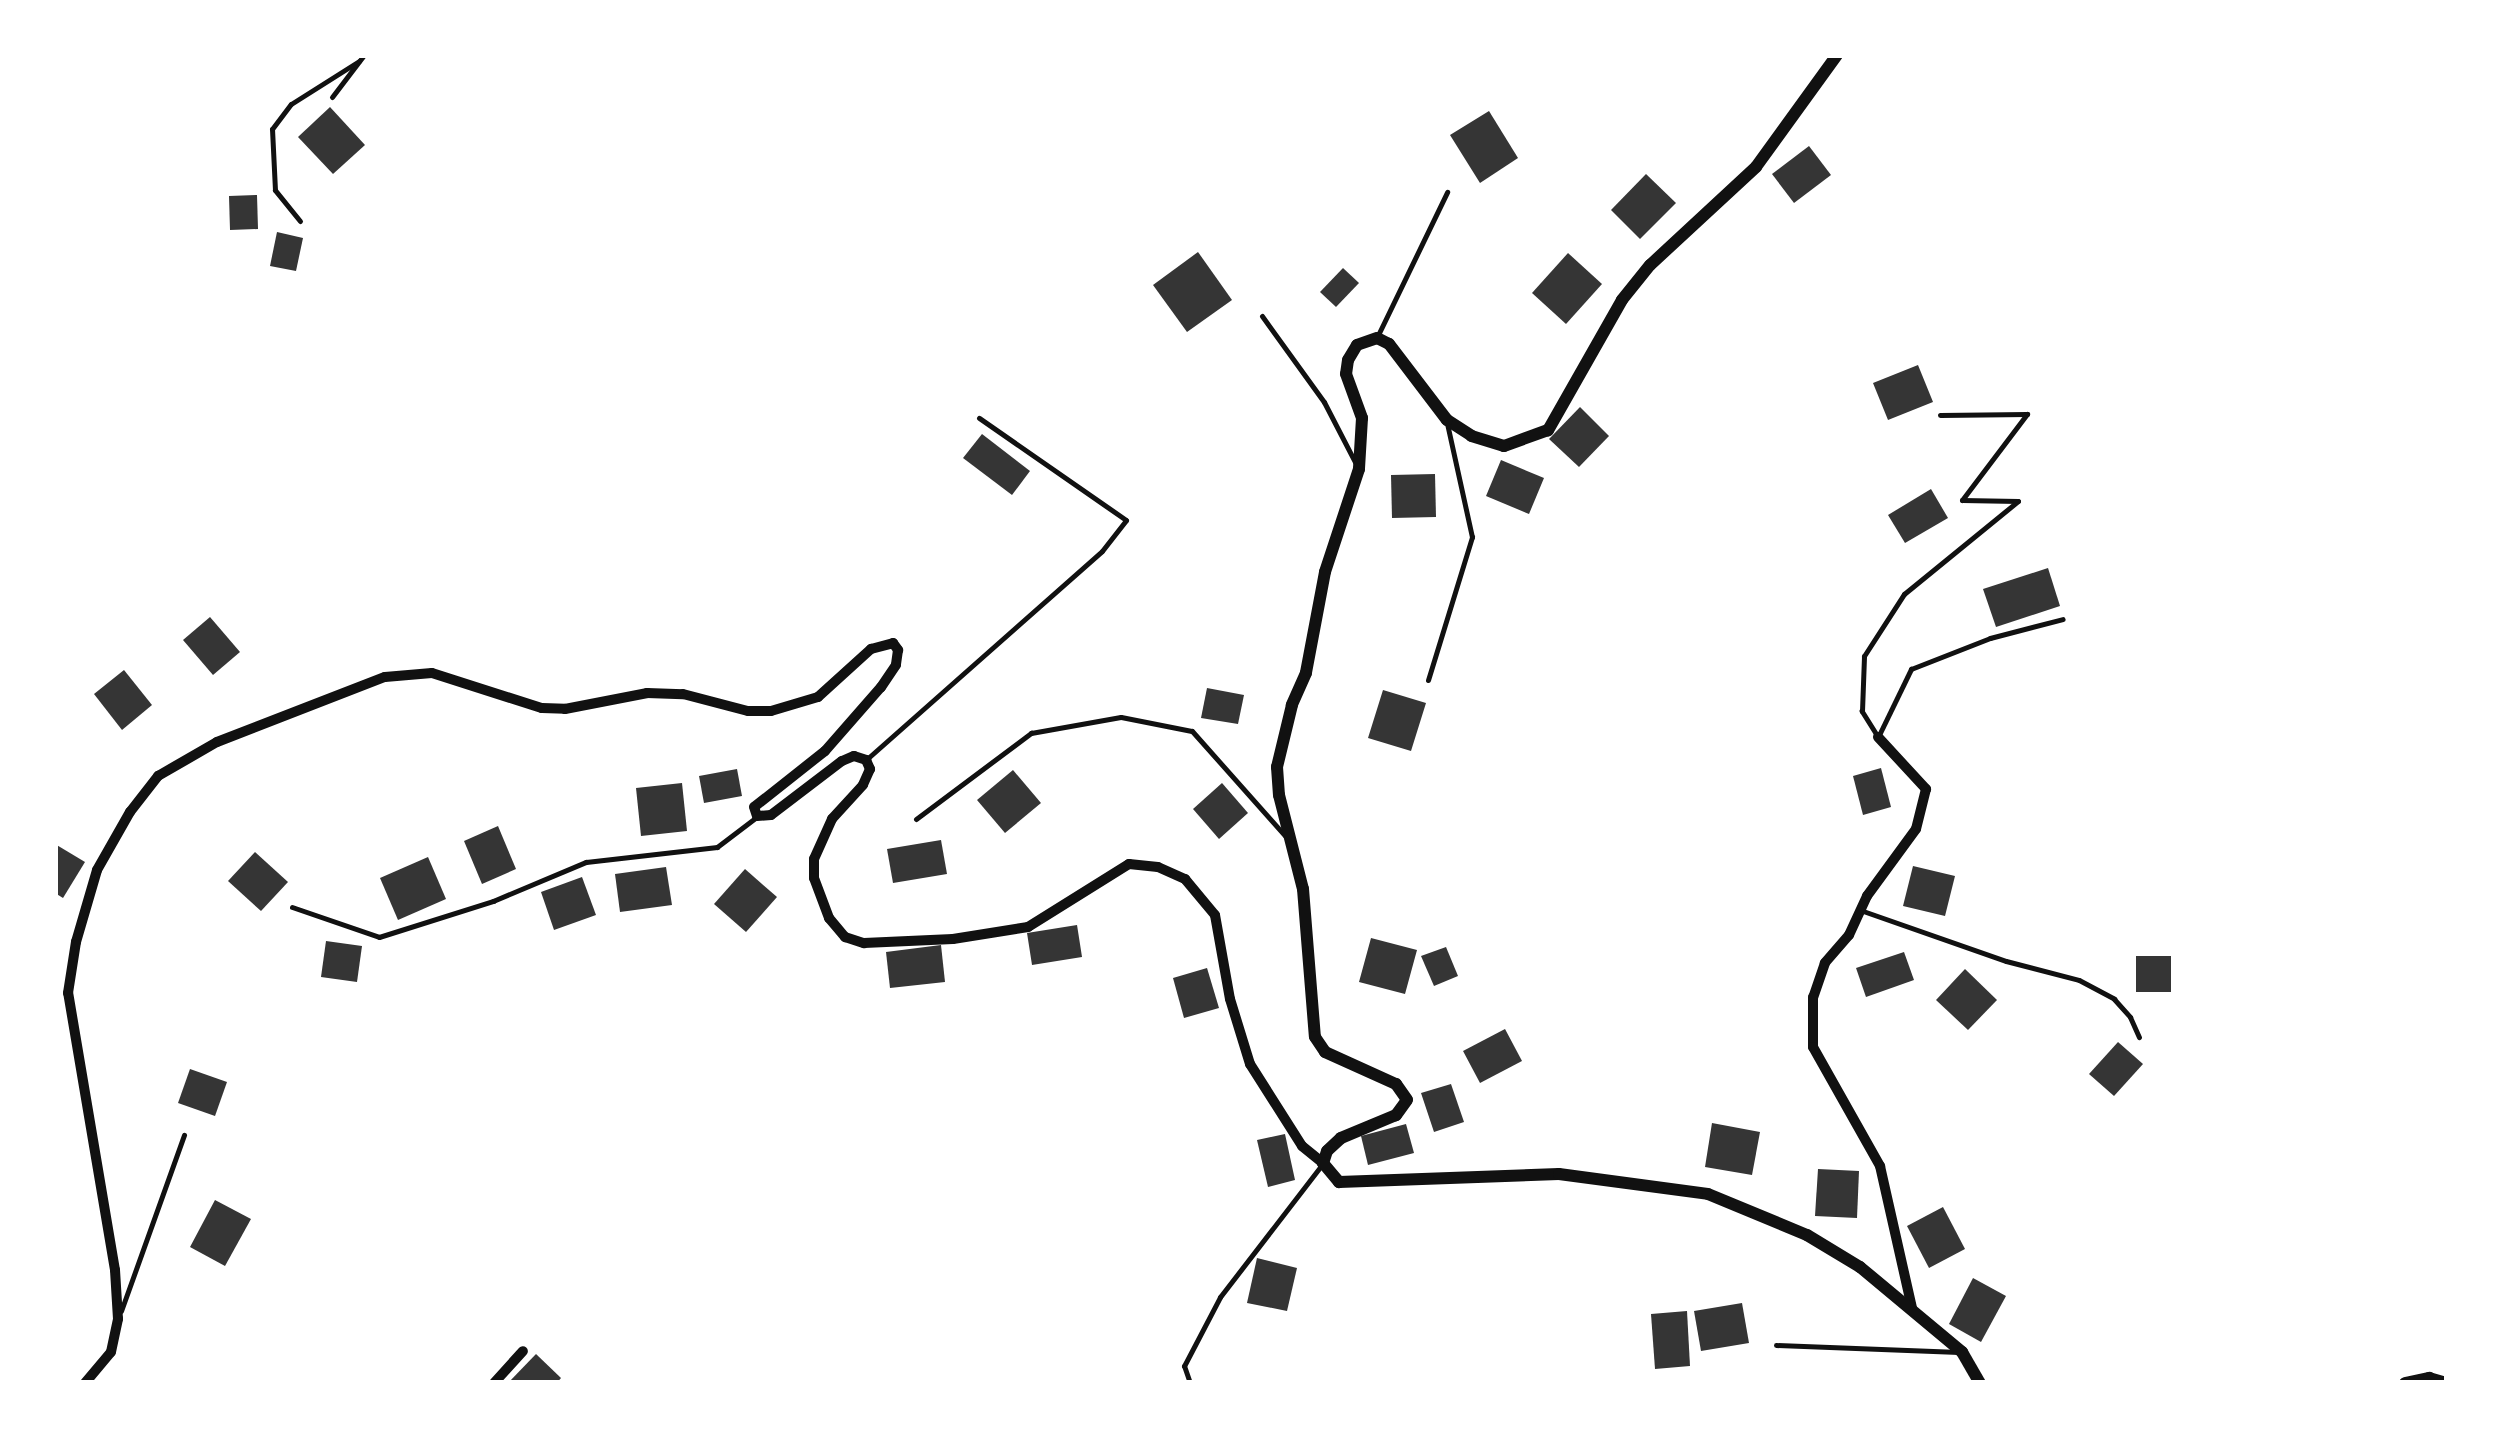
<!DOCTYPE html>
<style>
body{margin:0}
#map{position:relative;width:2502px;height:1438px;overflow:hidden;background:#fff;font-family:"Noto Sans",sans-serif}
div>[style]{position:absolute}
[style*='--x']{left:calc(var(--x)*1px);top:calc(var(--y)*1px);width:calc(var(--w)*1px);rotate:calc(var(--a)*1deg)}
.building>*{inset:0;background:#353535}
.service>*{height:5px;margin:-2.5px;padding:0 2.5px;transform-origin:2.5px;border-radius:2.5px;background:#111}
.minor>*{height:10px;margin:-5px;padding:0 5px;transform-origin:5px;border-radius:5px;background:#111}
.tertiary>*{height:12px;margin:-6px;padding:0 6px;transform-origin:6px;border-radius:6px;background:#111}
span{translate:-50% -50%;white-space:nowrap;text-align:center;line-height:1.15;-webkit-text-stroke:8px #fff;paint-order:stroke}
.frame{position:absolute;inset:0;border:58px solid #fff;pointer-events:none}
</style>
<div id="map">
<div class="building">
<i style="clip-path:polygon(330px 107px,365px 145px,333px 174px,298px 137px)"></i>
<i style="clip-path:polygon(1489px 111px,1518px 158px,1480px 183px,1450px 135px)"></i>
<i style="clip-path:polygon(1809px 146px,1831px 175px,1794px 203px,1772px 174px)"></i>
<i style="clip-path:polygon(1646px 174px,1676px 203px,1640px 239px,1611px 210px)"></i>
<i style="clip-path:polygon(257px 195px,258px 229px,230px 230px,229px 196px)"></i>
<i style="clip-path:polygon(277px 232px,303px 238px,296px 271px,270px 266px)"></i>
<i style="clip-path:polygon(1198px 252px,1232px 300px,1187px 332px,1153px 285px)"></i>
<i style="clip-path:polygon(1568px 253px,1602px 284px,1566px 324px,1532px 293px)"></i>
<i style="clip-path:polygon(1343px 268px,1359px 283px,1336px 307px,1320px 292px)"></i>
<i style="clip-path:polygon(1918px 365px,1933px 402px,1888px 420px,1873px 383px)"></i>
<i style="clip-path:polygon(1580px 407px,1609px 436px,1579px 467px,1549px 439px)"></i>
<i style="clip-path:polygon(982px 434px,1030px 471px,1012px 495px,963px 458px)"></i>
<i style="clip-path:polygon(1501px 460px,1544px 478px,1529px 514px,1486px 496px)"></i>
<i style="clip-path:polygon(1435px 474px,1436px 517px,1392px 518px,1391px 475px)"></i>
<i style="clip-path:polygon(1931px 489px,1948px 518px,1905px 543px,1888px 515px)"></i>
<i style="clip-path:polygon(2048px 568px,2060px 606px,1996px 627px,1983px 589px)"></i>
<i style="clip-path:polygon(210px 617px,240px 652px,213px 675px,183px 640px)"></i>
<i style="clip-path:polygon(124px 670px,152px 705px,122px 730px,94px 694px)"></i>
<i style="clip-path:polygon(1207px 688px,1244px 695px,1238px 724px,1201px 718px)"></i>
<i style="clip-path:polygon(1383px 690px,1426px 703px,1411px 751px,1368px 738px)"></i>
<i style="clip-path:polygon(1881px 768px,1891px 807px,1863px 815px,1853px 776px)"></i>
<i style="clip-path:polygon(737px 769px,742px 796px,704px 803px,699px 776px)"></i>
<i style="clip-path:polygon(1013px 770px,1041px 803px,1005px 833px,977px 800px)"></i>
<i style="clip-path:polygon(682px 783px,687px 831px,641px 836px,636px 788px)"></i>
<i style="clip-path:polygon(1222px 783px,1248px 813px,1219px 839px,1193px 809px)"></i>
<i style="clip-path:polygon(498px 826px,516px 869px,482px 884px,464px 841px)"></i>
<i style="clip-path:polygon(941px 840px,947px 874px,893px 883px,887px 849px)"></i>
<i style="clip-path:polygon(55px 844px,85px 862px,63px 898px,55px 893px)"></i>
<i style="clip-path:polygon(255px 852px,288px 882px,261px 911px,228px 881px)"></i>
<i style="clip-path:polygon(428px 857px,446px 899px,398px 920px,380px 878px)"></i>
<i style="clip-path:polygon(1913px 866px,1955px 876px,1945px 916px,1903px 906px)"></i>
<i style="clip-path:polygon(666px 867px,672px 905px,620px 912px,615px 874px)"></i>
<i style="clip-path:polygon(745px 869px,777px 897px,746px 932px,714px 904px)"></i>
<i style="clip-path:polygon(582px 877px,596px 915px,554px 930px,541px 892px)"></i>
<i style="clip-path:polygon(1077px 925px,1082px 957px,1032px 965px,1027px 933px)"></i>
<i style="clip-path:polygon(1371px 938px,1417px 950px,1405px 994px,1359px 982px)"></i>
<i style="clip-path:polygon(326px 941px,362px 946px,357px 982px,321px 977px)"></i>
<i style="clip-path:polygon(941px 945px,945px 982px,890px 988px,886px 952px)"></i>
<i style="clip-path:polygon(1446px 947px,1458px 976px,1434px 986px,1421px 956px)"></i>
<i style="clip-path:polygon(1904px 952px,1914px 980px,1866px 997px,1856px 968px)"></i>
<i style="clip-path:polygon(2136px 956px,2171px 956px,2171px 992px,2136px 992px)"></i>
<i style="clip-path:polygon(1207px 968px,1219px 1008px,1184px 1018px,1173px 978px)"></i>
<i style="clip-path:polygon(1965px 969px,1997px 1000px,1968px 1030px,1936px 1000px)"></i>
<i style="clip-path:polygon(1505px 1029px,1522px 1061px,1480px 1083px,1463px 1051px)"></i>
<i style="clip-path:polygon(2118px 1042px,2143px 1064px,2114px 1096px,2089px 1074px)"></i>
<i style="clip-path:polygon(190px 1069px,227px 1082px,215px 1116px,178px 1103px)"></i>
<i style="clip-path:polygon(1451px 1084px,1464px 1122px,1434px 1132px,1421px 1093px)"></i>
<i style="clip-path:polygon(1712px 1123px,1760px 1132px,1752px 1175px,1705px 1167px)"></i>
<i style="clip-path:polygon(1406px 1124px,1414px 1153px,1368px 1165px,1361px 1136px)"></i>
<i style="clip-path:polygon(1285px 1134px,1295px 1180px,1268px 1187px,1257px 1140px)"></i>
<i style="clip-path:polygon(1818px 1169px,1859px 1171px,1857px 1218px,1815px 1216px)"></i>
<i style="clip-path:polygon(215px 1200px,251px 1219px,225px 1266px,190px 1247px)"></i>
<i style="clip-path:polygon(1943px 1207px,1965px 1249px,1929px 1268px,1907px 1226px)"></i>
<i style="clip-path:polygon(1257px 1258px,1297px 1268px,1287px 1311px,1247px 1303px)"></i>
<i style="clip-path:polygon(1973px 1278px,2006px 1296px,1981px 1342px,1949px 1324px)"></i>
<i style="clip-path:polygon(1742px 1303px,1749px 1343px,1701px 1351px,1694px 1311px)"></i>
<i style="clip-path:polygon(1687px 1311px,1690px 1366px,1655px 1369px,1651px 1314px)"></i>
<i style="clip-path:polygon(536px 1354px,561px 1378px,557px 1383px,508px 1383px)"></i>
</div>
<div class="service">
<i style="--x:332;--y:97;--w:53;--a:-52.7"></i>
<i style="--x:300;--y:221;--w:40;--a:-129"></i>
<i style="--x:275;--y:190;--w:61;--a:-92.8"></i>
<i style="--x:272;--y:129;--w:31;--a:-53"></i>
<i style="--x:291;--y:104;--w:80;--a:-32.3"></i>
<i style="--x:1262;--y:316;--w:106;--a:54.2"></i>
<i style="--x:1324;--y:402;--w:68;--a:62.7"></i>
<i style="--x:1378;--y:335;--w:159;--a:-64.2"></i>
<i style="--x:1428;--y:680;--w:150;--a:-72.9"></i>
<i style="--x:1472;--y:537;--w:117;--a:-102.4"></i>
<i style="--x:1878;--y:737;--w:31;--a:-122"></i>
<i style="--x:1862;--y:711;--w:55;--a:-87.9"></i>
<i style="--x:1864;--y:656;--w:74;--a:-57.2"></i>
<i style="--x:1904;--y:594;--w:147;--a:-39.2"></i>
<i style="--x:2018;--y:501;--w:56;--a:-179"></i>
<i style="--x:1962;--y:500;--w:108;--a:-52.9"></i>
<i style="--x:2027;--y:414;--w:87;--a:179.3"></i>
<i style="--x:1878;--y:737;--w:76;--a:-64.1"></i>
<i style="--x:1911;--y:669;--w:85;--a:-21.4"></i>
<i style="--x:1990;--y:638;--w:75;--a:-14.6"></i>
<i style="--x:868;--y:758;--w:312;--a:-41.5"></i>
<i style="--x:1102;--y:551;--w:39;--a:-52"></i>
<i style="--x:1126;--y:520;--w:179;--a:-145.2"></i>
<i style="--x:916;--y:819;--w:144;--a:-36.8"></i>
<i style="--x:1031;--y:733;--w:91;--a:-10.1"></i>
<i style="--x:1121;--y:717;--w:72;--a:11.2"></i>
<i style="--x:1192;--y:731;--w:142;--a:48.4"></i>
<i style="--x:292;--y:907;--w:92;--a:19"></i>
<i style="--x:379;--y:937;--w:120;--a:-17.5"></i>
<i style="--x:493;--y:901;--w:101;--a:-22.8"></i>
<i style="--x:586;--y:862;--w:132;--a:-6.5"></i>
<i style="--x:717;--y:847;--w:48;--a:-37.3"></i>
<i style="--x:1863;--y:911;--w:151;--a:19.3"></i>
<i style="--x:2006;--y:961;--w:75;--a:14.6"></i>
<i style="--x:2079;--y:980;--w:40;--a:28"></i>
<i style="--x:2114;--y:999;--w:24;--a:48"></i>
<i style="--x:2130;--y:1017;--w:22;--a:66"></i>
<i style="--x:121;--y:1311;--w:187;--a:-70.3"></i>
<i style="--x:1776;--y:1345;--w:183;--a:2.2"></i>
<i style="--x:1190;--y:1383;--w:18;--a:-109"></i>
<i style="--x:1184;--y:1366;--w:78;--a:-62.4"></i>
<i style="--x:1220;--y:1297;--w:165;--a:-52.4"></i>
</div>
<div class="minor">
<i style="--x:1878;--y:737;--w:71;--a:47.3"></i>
<i style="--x:1926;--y:789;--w:41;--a:104"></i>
<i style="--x:1916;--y:829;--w:83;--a:126.2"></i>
<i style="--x:1867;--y:896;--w:43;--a:114.8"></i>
<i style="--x:1849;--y:935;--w:37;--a:131"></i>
<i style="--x:1825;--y:963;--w:36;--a:109"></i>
<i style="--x:1813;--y:997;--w:50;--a:90"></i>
<i style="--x:1813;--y:1047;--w:137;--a:60.6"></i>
<i style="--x:1880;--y:1166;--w:146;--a:77.3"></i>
<i style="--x:85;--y:1383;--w:40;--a:-50"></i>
<i style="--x:111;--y:1352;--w:34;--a:-78"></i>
<i style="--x:118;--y:1319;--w:49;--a:-93.5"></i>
<i style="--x:115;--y:1270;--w:281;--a:-99.6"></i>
<i style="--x:68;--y:993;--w:52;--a:-81.1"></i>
<i style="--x:76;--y:942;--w:75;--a:-73.7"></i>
<i style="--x:97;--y:870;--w:67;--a:-60.4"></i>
<i style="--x:130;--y:812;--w:46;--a:-52.1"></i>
<i style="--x:158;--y:776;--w:68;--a:-30"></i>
<i style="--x:217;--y:742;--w:180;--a:-21.2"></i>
<i style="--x:385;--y:677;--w:47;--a:-4.9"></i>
<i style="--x:432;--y:673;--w:115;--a:17.7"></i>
<i style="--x:542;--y:708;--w:23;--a:2"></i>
<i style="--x:565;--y:709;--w:84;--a:-11"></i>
<i style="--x:647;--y:693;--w:36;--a:2"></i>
<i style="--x:683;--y:694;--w:67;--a:14.7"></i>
<i style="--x:748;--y:711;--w:23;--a:0"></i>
<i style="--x:771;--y:711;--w:49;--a:-16.6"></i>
<i style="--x:818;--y:697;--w:72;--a:-42.2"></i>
<i style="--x:871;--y:649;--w:23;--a:-15"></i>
<i style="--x:893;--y:643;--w:9;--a:54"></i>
<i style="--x:898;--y:650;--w:15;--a:98"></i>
<i style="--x:896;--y:665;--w:27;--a:124"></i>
<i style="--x:881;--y:687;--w:85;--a:131.2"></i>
<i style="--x:825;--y:751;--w:90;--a:141.7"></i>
<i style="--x:754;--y:807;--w:9;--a:72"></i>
<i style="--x:757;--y:816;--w:14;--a:-4"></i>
<i style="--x:771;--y:815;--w:89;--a:-37.3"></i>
<i style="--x:842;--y:761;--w:13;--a:-23"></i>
<i style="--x:854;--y:756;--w:13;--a:18"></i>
<i style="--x:866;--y:760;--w:10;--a:66"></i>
<i style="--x:870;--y:769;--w:17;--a:114"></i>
<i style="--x:863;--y:785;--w:46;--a:132.4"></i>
<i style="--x:832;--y:819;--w:44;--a:114.2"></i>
<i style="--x:814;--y:859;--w:19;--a:90"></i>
<i style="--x:814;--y:878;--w:43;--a:69.4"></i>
<i style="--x:829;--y:918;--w:25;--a:50"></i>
<i style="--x:845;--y:937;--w:20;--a:18"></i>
<i style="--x:864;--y:943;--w:89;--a:-2.6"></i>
<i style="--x:953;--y:939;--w:76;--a:-9.1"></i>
<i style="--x:1028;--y:927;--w:119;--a:-32"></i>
<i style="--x:1129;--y:864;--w:29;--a:6"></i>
<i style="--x:1158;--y:867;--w:30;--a:24"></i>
<i style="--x:1185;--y:879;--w:47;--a:50.2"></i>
<i style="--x:1215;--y:915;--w:85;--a:79.9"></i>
<i style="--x:1230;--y:999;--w:68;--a:72.9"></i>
<i style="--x:1250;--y:1064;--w:97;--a:57.6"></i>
<i style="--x:1302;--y:1146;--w:27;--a:39"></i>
<i style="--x:494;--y:1383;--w:43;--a:-47.8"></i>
</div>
<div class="tertiary">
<i style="--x:1837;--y:55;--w:138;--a:125.9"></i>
<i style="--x:1756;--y:167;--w:144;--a:137.2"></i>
<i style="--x:1650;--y:265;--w:45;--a:128.7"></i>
<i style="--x:1622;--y:300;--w:150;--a:119.6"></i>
<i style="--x:1548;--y:430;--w:47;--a:160"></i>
<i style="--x:1504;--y:446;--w:34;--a:-163"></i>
<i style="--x:1472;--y:436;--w:30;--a:-147"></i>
<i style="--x:1447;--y:420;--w:96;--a:-127.3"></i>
<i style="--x:1389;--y:344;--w:13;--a:-153"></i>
<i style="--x:1377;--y:338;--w:21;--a:161"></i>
<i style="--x:1357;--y:345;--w:17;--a:121"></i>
<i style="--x:1348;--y:360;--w:14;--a:98"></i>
<i style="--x:1346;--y:374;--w:47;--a:70"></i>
<i style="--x:1362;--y:418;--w:51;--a:93.4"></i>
<i style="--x:1359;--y:469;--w:108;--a:108.3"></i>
<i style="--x:1325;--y:572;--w:103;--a:100.7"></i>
<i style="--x:1306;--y:673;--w:35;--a:114"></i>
<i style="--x:1292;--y:705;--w:64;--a:103.6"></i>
<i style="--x:1277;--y:767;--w:28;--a:86"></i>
<i style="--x:1279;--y:795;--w:97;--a:75.7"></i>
<i style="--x:1303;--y:889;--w:148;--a:85.4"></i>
<i style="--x:1315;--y:1037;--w:18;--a:56"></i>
<i style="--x:1325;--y:1052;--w:78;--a:24.3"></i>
<i style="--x:1396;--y:1084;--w:19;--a:55"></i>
<i style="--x:1407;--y:1100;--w:19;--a:126"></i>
<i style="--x:1396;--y:1115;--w:60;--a:157.3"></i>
<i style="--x:1341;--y:1138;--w:19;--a:137"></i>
<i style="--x:1327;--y:1151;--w:13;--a:108"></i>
<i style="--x:1323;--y:1163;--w:25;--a:50"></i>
<i style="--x:1339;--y:1182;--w:220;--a:-2.1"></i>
<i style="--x:1559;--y:1174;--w:150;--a:7.6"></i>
<i style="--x:1708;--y:1194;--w:107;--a:22.5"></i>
<i style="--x:1807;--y:1235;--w:62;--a:31.1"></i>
<i style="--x:1860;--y:1267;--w:133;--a:39.8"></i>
<i style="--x:1962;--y:1352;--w:36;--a:60"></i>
<i style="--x:2405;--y:1383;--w:25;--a:-12"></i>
<i style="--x:2429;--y:1378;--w:18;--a:16"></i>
</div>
<div class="frame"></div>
</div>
